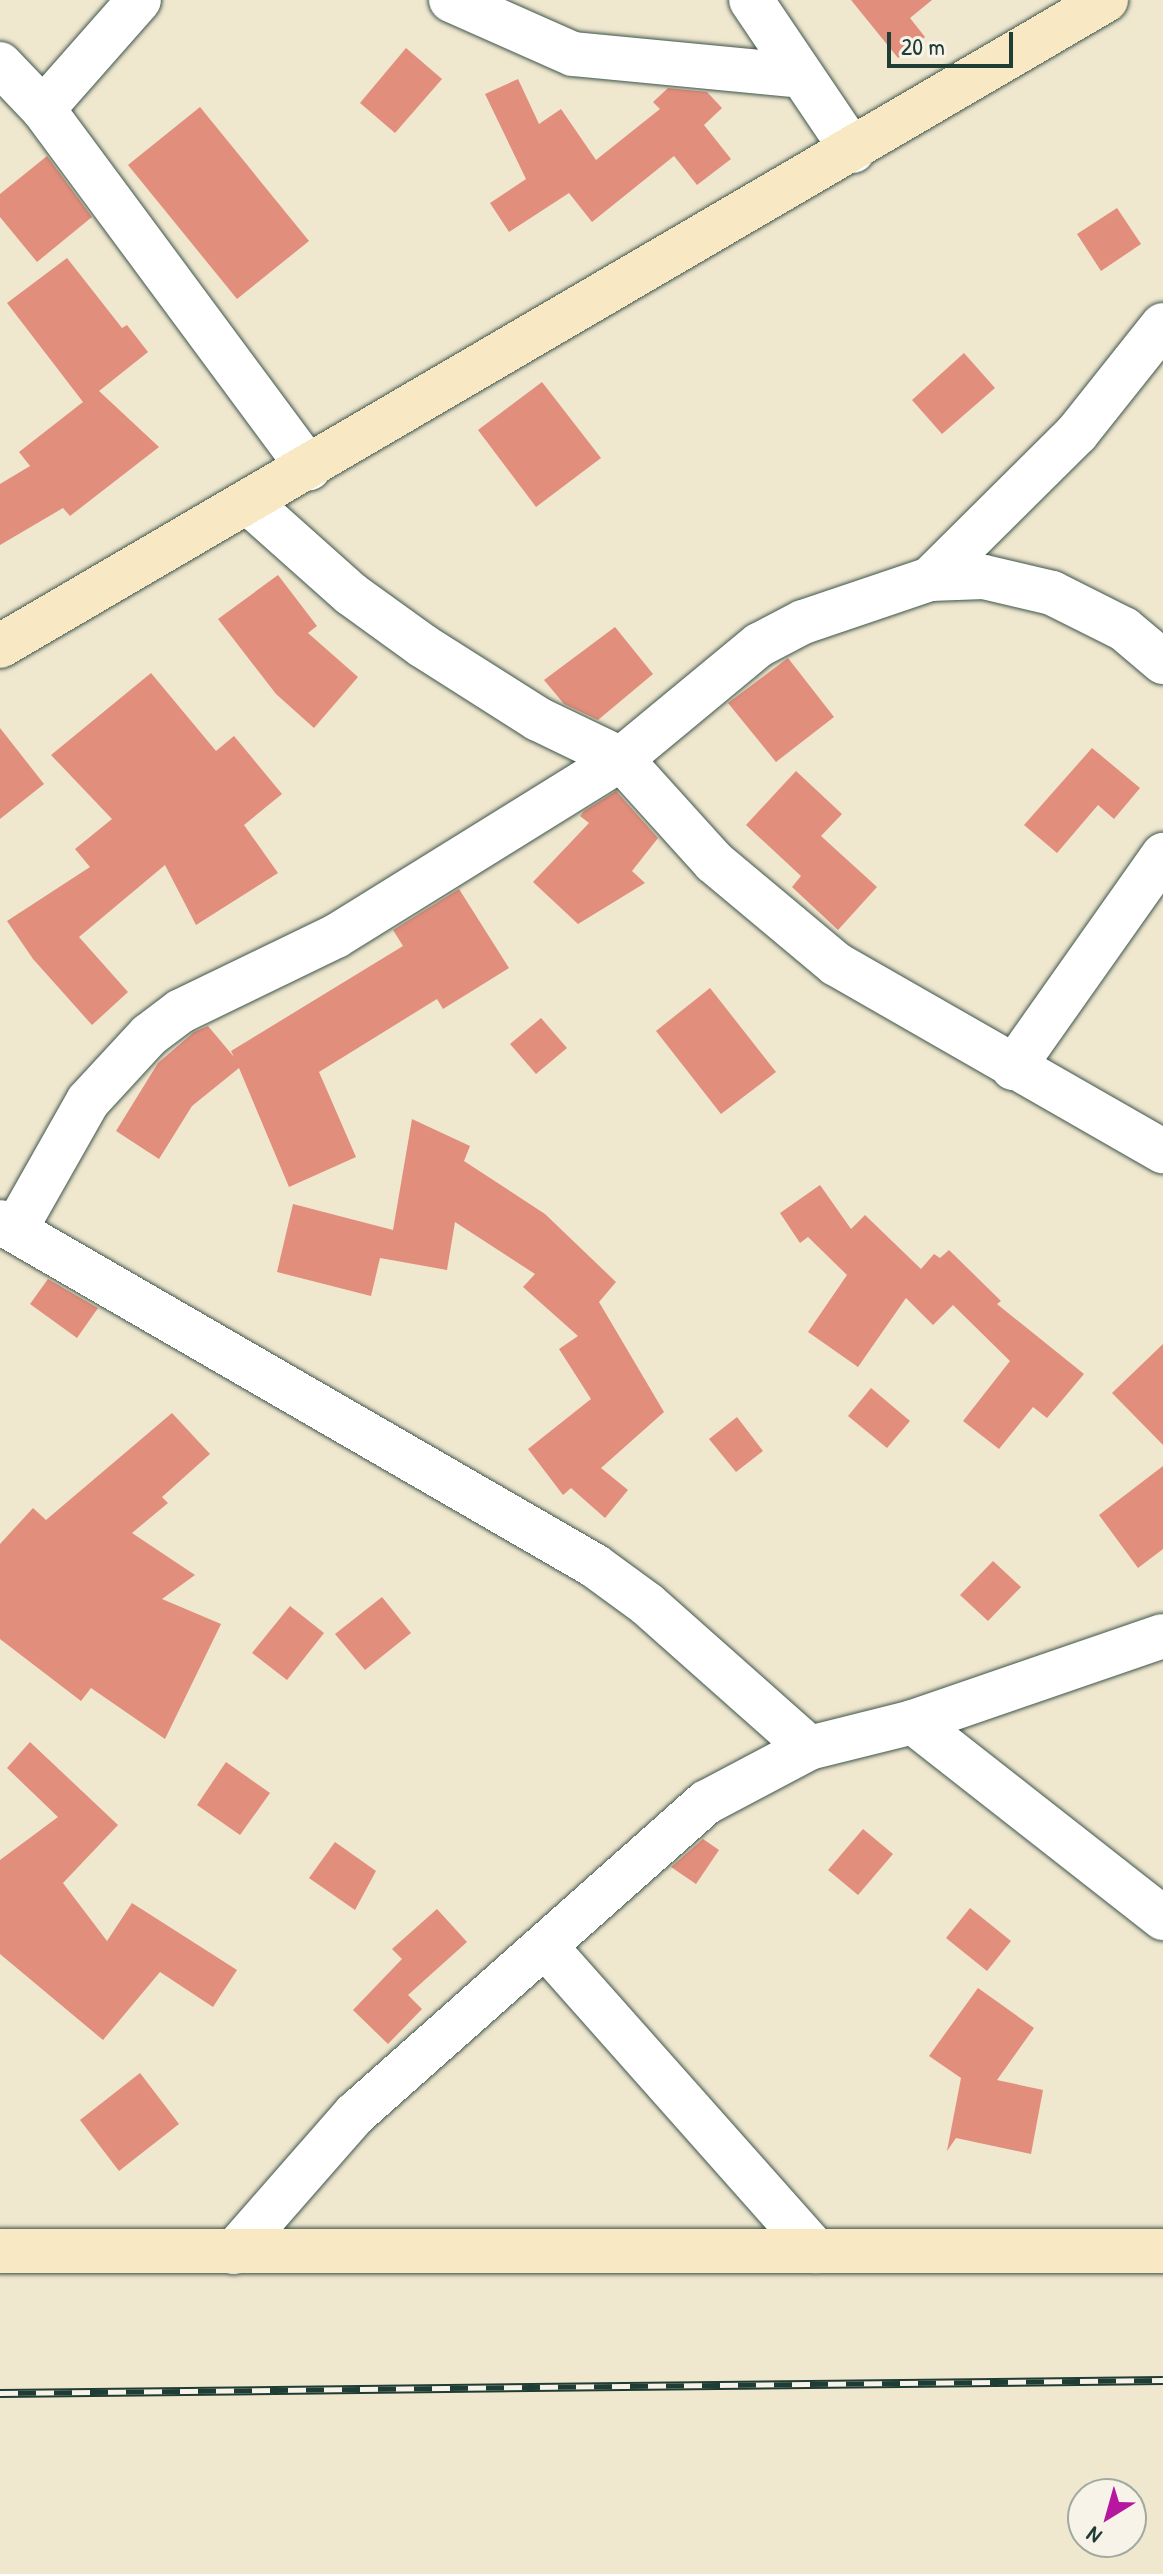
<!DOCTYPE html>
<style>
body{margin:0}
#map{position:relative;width:1163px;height:2574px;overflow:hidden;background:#f0e7cf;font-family:"Patrick Hand",sans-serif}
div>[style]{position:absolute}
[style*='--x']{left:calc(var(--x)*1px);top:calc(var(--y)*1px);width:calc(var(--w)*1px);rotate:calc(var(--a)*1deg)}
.building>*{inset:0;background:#e28e7c}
.roads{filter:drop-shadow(0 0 2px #3e564b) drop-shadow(0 0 2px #3e564b)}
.street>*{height:44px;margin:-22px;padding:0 22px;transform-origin:22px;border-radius:22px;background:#fff}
.secondary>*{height:44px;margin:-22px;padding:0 22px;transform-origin:22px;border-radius:22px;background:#f8e8c3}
.rail>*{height:9px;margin-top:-4.5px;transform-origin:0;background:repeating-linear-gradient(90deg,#f7f3e8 0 18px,#1f3d34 0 36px);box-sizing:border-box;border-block:2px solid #1f3d34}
span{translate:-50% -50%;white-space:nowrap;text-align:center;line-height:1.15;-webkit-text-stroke:7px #f7f3e8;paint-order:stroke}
.north{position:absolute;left:1067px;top:2478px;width:80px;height:80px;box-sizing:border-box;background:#f7f3e8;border:2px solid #a1aaa0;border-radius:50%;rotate:217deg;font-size:22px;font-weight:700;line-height:32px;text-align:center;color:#1f3d34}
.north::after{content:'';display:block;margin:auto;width:28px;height:36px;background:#b5179e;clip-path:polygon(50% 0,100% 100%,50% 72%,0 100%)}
.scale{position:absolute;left:887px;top:32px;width:126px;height:36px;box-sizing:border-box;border:4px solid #1f3d34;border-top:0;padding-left:10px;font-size:24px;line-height:28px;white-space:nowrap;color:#1f3d34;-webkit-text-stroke:6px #f7f3e8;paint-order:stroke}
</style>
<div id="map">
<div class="building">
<i style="clip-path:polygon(851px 0,932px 0,910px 18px,925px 37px,898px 58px)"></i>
<i style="clip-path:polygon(406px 48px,442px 79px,395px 133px,360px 103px)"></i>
<i style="clip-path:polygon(518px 79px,539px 124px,561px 109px,596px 160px,660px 109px,653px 102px,668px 88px,707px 92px,722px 108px,704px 125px,731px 159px,697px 185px,674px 156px,592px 222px,569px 193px,509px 232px,490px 203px,526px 179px,485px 94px)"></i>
<i style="clip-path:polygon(200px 107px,309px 241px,237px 299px,128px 165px)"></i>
<i style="clip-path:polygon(47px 156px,92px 217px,37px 262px,0 217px,0 194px)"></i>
<i style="clip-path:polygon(1117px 208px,1141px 244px,1101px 271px,1077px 234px)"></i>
<i style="clip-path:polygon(67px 258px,122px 328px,127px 325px,148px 352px,99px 391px,159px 447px,70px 516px,63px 508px,0 545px,0 484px,30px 466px,19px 452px,83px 402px,7px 303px)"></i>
<i style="clip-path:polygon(964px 353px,995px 388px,942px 434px,912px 400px)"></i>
<i style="clip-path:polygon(542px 382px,601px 458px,536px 507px,478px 430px)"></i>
<i style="clip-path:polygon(278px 575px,317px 626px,308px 633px,358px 677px,314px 728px,276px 694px,218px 619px)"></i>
<i style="clip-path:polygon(615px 627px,653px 674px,598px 720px,564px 704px,544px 680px)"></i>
<i style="clip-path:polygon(788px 658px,834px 717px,776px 762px,728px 703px)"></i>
<i style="clip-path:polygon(151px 673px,216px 751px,234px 736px,282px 794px,244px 825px,278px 873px,196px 925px,165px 865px,79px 937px,128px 992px,92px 1025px,33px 959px,7px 921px,90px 867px,75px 849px,112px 819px,51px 755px)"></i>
<i style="clip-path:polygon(0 728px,44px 784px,0 819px)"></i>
<i style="clip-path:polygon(1092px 748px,1140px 788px,1114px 819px,1098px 805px,1057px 853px,1024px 825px)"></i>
<i style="clip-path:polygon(796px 771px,842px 814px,821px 836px,877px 887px,838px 930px,792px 887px,801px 876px,746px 825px)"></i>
<i style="clip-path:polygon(616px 791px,658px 838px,632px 871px,645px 883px,578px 924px,533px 882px,589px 823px,580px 816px,584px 811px)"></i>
<i style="clip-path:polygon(459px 889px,509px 968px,443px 1009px,437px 999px,319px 1072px,356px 1157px,289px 1187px,239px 1068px,192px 1106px,159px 1159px,116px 1131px,158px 1063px,194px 1032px,208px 1026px,234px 1057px,231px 1051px,403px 946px,393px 930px)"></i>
<i style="clip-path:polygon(710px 988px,776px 1072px,721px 1114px,656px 1031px)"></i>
<i style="clip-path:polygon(541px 1018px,567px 1048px,536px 1074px,510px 1044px)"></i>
<i style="clip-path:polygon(412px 1119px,470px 1146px,464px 1161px,545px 1214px,616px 1282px,599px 1302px,664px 1412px,601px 1468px,628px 1490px,605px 1518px,571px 1488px,563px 1495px,528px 1449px,591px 1399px,559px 1349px,578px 1336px,523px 1287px,535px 1274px,455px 1222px,447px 1270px,380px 1258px,371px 1296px,277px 1272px,293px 1204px,393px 1230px)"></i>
<i style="clip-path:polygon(820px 1185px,851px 1229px,865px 1215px,921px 1269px,934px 1254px,940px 1258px,949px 1250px,1001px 1301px,997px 1304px,1084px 1374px,1047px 1418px,1033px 1407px,999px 1449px,963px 1421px,1010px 1361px,953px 1305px,933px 1325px,906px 1298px,858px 1367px,808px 1332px,847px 1275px,808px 1237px,800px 1243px,780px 1213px)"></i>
<i style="clip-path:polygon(48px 1279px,98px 1308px,77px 1338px,30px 1304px)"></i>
<i style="clip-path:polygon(1163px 1344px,1163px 1445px,1112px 1393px)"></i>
<i style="clip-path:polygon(871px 1388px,910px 1421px,887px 1448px,848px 1416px)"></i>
<i style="clip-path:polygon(172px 1413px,210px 1454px,162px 1497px,168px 1503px,132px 1533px,195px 1575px,162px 1599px,221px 1624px,165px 1739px,91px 1688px,81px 1701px,0 1639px,0 1544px,33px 1508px,46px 1520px)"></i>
<i style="clip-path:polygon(737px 1417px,763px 1451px,736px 1472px,709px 1439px)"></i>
<i style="clip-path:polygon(1163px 1466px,1163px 1549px,1138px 1568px,1099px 1515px)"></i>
<i style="clip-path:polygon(993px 1561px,1021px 1587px,988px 1621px,960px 1595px)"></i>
<i style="clip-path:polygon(382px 1597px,411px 1633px,365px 1670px,335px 1634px)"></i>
<i style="clip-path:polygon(290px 1606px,324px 1633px,287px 1680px,252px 1653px)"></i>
<i style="clip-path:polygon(30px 1742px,118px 1825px,63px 1883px,107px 1941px,132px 1903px,237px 1970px,213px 2007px,160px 1972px,103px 2040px,0 1954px,0 1860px,58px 1817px,7px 1768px)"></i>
<i style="clip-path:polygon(226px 1762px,270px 1793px,240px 1835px,197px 1805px)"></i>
<i style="clip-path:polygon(863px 1829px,893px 1854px,858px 1895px,828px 1870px)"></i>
<i style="clip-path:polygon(703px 1839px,719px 1850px,696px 1884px,671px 1867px)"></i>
<i style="clip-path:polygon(335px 1842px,376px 1871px,355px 1910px,309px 1878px)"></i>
<i style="clip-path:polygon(970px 1908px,1011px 1941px,987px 1971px,946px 1938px)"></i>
<i style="clip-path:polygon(437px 1909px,467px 1942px,408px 1995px,422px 2009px,388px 2044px,353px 2010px,402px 1959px,392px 1949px)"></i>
<i style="clip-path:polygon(978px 1988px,1034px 2028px,997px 2080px,1043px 2090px,1031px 2154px,956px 2138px,947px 2151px,961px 2078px,929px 2056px)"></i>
<i style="clip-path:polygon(140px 2073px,179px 2124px,119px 2171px,80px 2120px)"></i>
</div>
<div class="roads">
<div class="street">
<i style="--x:451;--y:0;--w:133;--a:23.9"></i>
<i style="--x:573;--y:54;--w:228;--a:5.5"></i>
<i style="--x:751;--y:0;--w:182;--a:56"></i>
<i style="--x:0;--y:64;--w:62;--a:46.3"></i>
<i style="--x:43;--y:109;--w:447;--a:53.5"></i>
<i style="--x:43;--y:109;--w:145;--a:-48.6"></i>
<i style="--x:250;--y:504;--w:135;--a:41.7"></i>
<i style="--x:351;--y:594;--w:89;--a:35.8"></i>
<i style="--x:423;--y:646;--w:136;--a:32.4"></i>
<i style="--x:538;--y:719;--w:92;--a:25.7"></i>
<i style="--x:621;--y:759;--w:139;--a:47.9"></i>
<i style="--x:714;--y:862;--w:159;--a:39.9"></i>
<i style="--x:836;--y:964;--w:377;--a:29.8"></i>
<i style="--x:930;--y:579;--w:54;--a:-2.1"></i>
<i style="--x:984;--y:577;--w:70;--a:13.2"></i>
<i style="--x:1052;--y:593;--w:80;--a:26.6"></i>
<i style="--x:1124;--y:629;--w:51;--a:40.2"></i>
<i style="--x:1013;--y:1068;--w:261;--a:-54.8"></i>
<i style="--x:0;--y:1222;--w:687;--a:30.03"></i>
<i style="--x:595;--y:1566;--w:64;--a:36.2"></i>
<i style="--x:647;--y:1604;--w:217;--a:41.6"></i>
<i style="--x:15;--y:1230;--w:148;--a:-60.5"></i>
<i style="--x:88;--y:1101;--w:90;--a:-47.3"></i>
<i style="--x:149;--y:1035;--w:40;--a:-37"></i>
<i style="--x:181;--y:1011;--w:172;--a:-25.8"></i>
<i style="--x:336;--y:936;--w:335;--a:-31.8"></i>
<i style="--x:621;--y:759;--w:179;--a:-39.6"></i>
<i style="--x:759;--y:645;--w:50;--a:-27.6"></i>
<i style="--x:803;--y:622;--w:134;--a:-18.7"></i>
<i style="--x:930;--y:579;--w:207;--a:-44.8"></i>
<i style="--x:1077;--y:433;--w:138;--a:-51.5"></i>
<i style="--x:913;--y:1722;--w:318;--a:38.1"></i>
<i style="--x:545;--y:1946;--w:408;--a:48.4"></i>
<i style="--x:234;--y:2252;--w:184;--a:-48.8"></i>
<i style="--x:355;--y:2114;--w:470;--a:-41.6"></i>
<i style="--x:707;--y:1802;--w:115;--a:-27.9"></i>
<i style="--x:809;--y:1748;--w:107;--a:-14"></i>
<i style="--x:913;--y:1722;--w:264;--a:-19"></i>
</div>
<div class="secondary">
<i style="--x:0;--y:646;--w:1281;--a:-30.29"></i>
<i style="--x:0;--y:2251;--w:1163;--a:0"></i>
</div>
</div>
<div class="rail">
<i style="--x:0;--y:2393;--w:1163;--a:-0.64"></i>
</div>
<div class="north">N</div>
<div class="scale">20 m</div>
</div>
